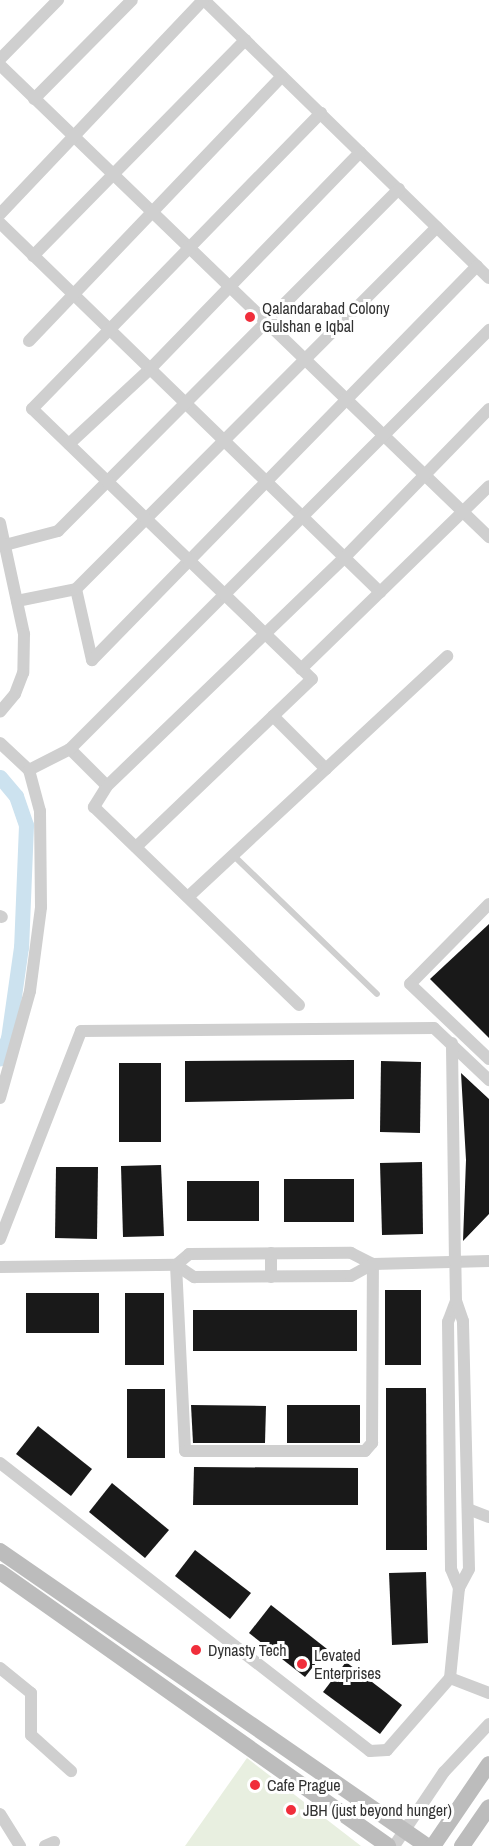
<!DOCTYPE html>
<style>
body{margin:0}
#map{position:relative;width:489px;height:1846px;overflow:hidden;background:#fff;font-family:"Archivo Narrow",sans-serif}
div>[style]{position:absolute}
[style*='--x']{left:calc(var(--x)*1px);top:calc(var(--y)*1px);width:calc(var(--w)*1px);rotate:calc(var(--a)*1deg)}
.green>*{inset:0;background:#e8efe0}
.canal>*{height:15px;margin:-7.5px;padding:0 7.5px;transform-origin:7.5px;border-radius:7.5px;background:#cce2ef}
.building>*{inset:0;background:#191919}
.lane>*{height:6px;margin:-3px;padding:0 3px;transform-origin:3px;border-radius:3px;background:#cfcfcf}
.street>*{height:12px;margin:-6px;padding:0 6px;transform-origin:6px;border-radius:6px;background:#cfcfcf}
.secondary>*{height:16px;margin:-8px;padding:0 8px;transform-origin:8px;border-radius:8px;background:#bcbcbc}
.dots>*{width:16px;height:16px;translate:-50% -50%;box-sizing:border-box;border:3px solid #fff;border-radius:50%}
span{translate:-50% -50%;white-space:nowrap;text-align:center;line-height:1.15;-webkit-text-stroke:6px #fff;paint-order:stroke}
.poi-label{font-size:16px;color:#323232}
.left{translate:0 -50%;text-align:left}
</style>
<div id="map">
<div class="green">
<i style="clip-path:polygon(247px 1758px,361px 1846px,185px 1846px)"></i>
</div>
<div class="canal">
<i style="--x:0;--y:777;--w:25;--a:50"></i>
<i style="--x:16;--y:796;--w:31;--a:71"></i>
<i style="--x:26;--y:825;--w:122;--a:92.3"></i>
<i style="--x:21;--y:947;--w:92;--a:98.1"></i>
<i style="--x:8;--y:1038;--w:22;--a:112"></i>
</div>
<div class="building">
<i style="clip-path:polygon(489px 924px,489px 1038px,430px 979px)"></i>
<i style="clip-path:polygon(354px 1060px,354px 1099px,185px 1102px,185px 1061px)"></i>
<i style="clip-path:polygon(381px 1061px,421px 1062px,420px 1133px,380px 1132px)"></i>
<i style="clip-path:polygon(119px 1063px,161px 1063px,161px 1142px,119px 1142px)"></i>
<i style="clip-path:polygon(461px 1073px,489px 1099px,489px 1214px,463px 1241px,466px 1160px)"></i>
<i style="clip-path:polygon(422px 1162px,423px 1234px,382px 1235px,380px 1163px)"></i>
<i style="clip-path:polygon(161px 1165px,164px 1236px,123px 1237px,121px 1166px)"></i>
<i style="clip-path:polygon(56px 1167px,98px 1167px,97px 1239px,55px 1238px)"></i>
<i style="clip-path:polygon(284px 1179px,354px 1179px,354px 1222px,284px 1222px)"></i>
<i style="clip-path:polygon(187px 1181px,259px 1181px,259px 1221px,187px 1221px)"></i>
<i style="clip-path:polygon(385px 1290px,421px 1290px,421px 1365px,385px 1365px)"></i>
<i style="clip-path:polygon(26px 1293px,99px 1293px,99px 1333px,26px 1333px)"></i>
<i style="clip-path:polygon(125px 1293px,164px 1293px,164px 1365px,125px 1365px)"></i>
<i style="clip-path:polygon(193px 1310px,357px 1310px,357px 1351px,193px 1351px)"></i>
<i style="clip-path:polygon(386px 1388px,426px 1388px,427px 1550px,386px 1550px)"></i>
<i style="clip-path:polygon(127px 1389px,165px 1389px,165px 1458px,127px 1458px)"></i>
<i style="clip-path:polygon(191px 1405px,266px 1406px,265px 1443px,193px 1443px)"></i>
<i style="clip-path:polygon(287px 1405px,360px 1405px,360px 1443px,287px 1443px)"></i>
<i style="clip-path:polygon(38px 1426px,92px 1469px,71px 1496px,16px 1454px)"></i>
<i style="clip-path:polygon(194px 1467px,358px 1468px,358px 1505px,193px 1505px)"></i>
<i style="clip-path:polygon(112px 1483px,169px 1530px,145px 1558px,89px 1512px)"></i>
<i style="clip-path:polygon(195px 1550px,251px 1593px,230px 1619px,175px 1576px)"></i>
<i style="clip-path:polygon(426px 1572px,428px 1643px,392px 1645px,389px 1573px)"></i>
<i style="clip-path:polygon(271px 1605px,327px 1649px,305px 1677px,249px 1633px)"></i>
<i style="clip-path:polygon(346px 1662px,402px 1705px,380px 1734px,323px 1692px)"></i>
</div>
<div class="lane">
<i style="--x:233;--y:855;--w:200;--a:44"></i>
</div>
<div class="street">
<i style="--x:204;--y:0;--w:398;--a:44.3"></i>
<i style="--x:0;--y:59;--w:83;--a:-45.5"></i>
<i style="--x:0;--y:65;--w:680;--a:43.99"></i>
<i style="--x:34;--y:99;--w:139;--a:-45.3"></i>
<i style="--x:0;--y:214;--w:295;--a:-46.5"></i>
<i style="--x:0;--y:223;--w:530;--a:44.16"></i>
<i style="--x:33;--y:256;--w:303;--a:-45.5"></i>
<i style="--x:29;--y:341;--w:366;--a:-46.3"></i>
<i style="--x:69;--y:444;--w:110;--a:-42.8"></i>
<i style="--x:150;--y:369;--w:302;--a:-45.9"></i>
<i style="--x:0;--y:523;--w:114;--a:77.8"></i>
<i style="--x:24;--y:634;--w:39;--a:91"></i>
<i style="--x:23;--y:673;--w:22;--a:111"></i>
<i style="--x:15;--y:694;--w:23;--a:130"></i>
<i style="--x:5;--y:545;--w:55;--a:-14.8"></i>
<i style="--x:58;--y:531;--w:483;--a:-45.1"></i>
<i style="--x:76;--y:589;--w:73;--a:77.3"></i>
<i style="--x:17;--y:601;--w:60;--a:-11.5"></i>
<i style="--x:76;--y:589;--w:511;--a:-45.08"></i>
<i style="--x:92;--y:660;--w:551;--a:-45.66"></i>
<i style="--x:301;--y:669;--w:262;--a:-44.2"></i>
<i style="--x:273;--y:716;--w:75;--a:45"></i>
<i style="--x:0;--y:743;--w:40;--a:43"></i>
<i style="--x:29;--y:770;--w:46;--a:-27.1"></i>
<i style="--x:70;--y:749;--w:52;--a:45"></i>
<i style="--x:107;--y:786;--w:25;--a:122"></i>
<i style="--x:94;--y:807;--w:285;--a:44"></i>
<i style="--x:70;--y:749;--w:593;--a:-45"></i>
<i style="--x:107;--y:786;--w:329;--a:-43.9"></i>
<i style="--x:344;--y:558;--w:208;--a:-45.8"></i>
<i style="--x:136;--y:847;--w:243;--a:-43.7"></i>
<i style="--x:312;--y:679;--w:389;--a:-136"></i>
<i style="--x:32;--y:409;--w:414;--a:-45.7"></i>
<i style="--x:188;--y:897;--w:354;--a:-42.9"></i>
<i style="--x:489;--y:904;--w:112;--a:134.6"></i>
<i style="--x:410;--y:984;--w:109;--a:43.5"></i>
<i style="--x:0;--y:916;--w:2;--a:27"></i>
<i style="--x:0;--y:1098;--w:111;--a:-74.3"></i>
<i style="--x:30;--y:991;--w:85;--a:-82.5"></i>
<i style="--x:41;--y:907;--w:96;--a:-90.6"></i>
<i style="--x:40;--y:811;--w:42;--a:-105"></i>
<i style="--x:0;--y:1239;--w:223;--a:-68.7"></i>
<i style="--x:81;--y:1031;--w:353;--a:-0.5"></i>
<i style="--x:434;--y:1028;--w:76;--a:43.4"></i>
<i style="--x:271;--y:1253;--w:24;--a:90"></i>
<i style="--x:176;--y:1265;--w:186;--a:87.2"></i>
<i style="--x:185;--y:1451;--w:180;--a:0"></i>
<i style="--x:365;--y:1451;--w:11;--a:-49"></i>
<i style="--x:372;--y:1443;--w:179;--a:-89.7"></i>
<i style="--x:176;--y:1265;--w:17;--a:-40"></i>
<i style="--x:189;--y:1254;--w:162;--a:-0.4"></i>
<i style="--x:351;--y:1253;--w:25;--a:27"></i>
<i style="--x:373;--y:1264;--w:116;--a:-1.5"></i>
<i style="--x:0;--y:1267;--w:176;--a:-0.7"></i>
<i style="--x:176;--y:1265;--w:22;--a:34"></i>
<i style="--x:194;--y:1277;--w:157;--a:-0.4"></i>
<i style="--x:351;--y:1276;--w:25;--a:-29"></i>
<i style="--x:456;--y:1301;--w:22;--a:111"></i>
<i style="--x:448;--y:1322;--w:247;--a:89.3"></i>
<i style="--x:451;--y:1569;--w:21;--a:67"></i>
<i style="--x:0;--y:1463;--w:469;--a:37.9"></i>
<i style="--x:370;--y:1751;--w:17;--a:-3"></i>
<i style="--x:387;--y:1750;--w:96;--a:-48.8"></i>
<i style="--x:450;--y:1678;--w:90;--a:-84.3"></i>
<i style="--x:459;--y:1588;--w:21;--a:-62"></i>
<i style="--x:469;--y:1569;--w:248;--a:-91.4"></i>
<i style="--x:463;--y:1321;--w:21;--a:-109"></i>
<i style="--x:456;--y:1301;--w:39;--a:-91"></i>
<i style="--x:455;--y:1262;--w:219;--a:-90.8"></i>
<i style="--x:468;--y:1509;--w:22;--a:21"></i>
<i style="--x:0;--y:1668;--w:40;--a:39"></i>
<i style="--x:31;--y:1693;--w:42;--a:90"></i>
<i style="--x:31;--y:1735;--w:54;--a:42"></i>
<i style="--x:450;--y:1678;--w:42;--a:21"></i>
<i style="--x:0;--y:1814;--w:38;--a:58"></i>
<i style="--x:45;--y:1846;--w:10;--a:-24"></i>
<i style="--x:394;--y:1846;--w:89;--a:-56"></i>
<i style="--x:444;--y:1772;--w:66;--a:-46.8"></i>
</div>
<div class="secondary">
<i style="--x:0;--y:1551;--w:519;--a:34.64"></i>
<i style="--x:0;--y:1572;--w:475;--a:35.2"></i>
<i style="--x:433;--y:1846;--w:99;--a:-55.7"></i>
<i style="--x:462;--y:1846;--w:47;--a:-55.3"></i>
</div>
<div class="dots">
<i style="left:250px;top:317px;background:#f02e3b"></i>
<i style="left:196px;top:1650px;background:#f02e3b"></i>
<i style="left:302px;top:1664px;background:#f02e3b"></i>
<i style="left:255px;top:1785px;background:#f02e3b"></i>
<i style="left:291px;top:1810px;background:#f02e3b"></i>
</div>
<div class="poi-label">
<span class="left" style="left:262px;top:317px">Qalandarabad Colony<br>Gulshan e Iqbal</span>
<span class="left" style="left:208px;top:1650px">Dynasty Tech</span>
<span class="left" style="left:314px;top:1664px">Levated<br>Enterprises</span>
<span class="left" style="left:267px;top:1785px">Cafe Prague</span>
<span class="left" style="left:303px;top:1810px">JBH (just beyond hunger)</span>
</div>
</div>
